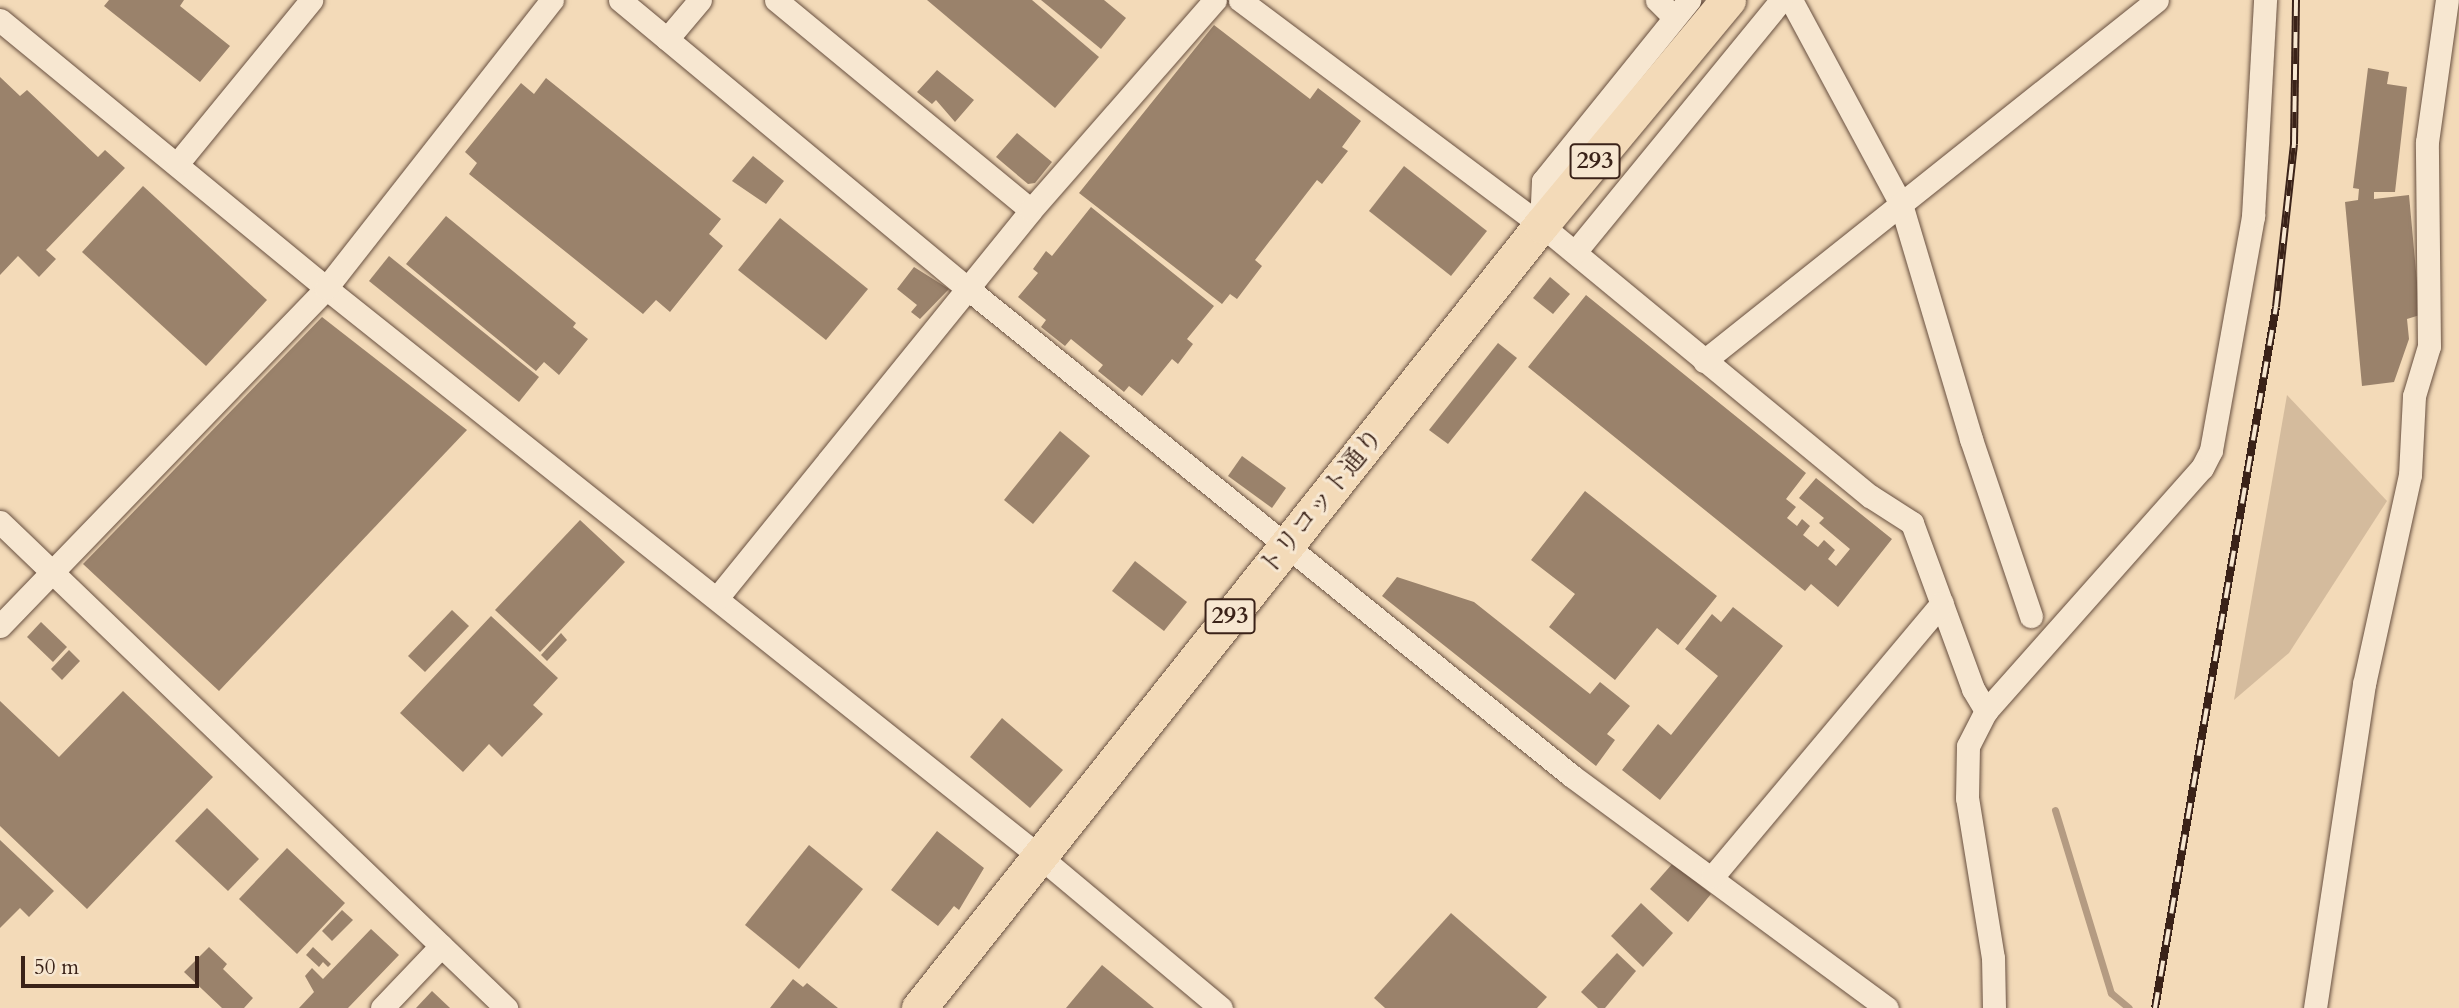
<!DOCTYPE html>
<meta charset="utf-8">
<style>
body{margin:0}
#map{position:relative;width:2459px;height:1008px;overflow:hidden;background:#f3dab8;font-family:Cardo,"Noto Serif JP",serif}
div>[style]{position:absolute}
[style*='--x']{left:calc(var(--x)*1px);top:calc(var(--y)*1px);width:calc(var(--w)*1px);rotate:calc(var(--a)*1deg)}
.green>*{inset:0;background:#d4bb9d}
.stream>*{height:7px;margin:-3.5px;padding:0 3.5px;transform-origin:3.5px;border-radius:3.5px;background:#b49b82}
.building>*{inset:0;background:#9a826b}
.roads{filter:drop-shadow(0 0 2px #685040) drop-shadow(0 0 2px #685040)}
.minor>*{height:23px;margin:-11.5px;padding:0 11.5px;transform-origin:11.5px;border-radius:11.5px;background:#f7e7d1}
.highway>*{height:35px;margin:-17.5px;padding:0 17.5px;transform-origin:17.5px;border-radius:17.5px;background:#f3dab8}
.rail>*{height:8px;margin-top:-4px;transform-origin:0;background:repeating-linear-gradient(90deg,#f7e7d1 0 16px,#3a2218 0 32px);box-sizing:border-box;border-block:2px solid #3a2218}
span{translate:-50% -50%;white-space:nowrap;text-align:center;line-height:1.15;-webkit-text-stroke:6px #f7e7d1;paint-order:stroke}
.shield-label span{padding:2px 5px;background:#f7e7d1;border:2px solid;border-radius:5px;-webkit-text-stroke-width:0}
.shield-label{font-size:24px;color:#3a2218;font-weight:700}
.street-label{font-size:26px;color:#3a2218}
.scale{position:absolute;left:21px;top:956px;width:178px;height:32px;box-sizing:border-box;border:4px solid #3a2218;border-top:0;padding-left:9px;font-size:21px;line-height:24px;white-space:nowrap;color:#3a2218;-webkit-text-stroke:5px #f7e7d1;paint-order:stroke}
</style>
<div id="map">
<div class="green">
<i style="clip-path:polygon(2287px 395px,2387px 501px,2289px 653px,2234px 700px)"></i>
</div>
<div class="stream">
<i style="--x:2055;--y:810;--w:191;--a:73"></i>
<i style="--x:2111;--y:993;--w:23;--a:40"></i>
</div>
<div class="building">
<i style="clip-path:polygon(109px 0,184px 0,180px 6px,230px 46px,200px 82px,104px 6px)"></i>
<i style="clip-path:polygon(927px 0,1032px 0,1099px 57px,1055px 108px)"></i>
<i style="clip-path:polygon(1041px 0,1104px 0,1126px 18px,1101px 49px)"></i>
<i style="clip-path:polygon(1214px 25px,1310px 99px,1318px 88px,1361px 121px,1342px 147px,1348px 151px,1322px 184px,1317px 180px,1255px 260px,1262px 266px,1237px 299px,1230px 294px,1222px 304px,1079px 193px)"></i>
<i style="clip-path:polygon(2368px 68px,2389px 72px,2387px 84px,2407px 87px,2395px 192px,2374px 192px,2374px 199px,2409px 195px,2420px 315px,2407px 319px,2409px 339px,2394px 382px,2362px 386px,2345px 202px,2358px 200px,2359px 189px,2353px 188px)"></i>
<i style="clip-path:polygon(937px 70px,974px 100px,955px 122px,936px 100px,932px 104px,917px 92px)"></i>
<i style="clip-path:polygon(0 77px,20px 96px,27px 90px,98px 157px,105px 150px,125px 168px,46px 250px,56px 259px,39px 277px,18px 256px,0 275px)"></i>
<i style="clip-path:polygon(546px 78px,721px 219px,709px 234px,723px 246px,670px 312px,656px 300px,643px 314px,469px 174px,477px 163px,465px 152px,521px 83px,534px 94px)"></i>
<i style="clip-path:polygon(1017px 133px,1052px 162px,1035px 183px,1028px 184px,996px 157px)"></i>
<i style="clip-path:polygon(753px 156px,784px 181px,766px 204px,732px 181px)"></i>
<i style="clip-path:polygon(1404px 166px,1487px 231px,1451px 276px,1369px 211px)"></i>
<i style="clip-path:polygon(143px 186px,267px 300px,206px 366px,82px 252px)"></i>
<i style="clip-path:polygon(1091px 207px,1214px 306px,1187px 339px,1193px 344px,1178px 364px,1172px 359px,1142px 396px,1129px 386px,1124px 392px,1098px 371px,1103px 365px,1071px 339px,1065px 346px,1041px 327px,1046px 320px,1018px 297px,1038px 273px,1033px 269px,1046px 251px,1052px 256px)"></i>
<i style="clip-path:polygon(446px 216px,576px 323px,573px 327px,588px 339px,559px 375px,544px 362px,536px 371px,406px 264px)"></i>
<i style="clip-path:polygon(780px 218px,868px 289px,826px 340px,738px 270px)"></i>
<i style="clip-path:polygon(389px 256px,539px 377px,519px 402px,369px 281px)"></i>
<i style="clip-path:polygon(914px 267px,949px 289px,920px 319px,911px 312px,917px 305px,897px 289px)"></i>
<i style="clip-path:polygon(1550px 277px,1570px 294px,1553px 314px,1533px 298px)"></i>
<i style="clip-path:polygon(1586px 295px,1806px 473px,1786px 499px,1796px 507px,1787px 518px,1797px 526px,1802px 519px,1810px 526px,1803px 535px,1818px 547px,1824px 540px,1835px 550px,1828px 559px,1836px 566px,1850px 549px,1819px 523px,1824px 518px,1799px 498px,1816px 478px,1892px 539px,1838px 607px,1811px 584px,1805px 591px,1528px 367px)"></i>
<i style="clip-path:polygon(322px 317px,467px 430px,219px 691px,83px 564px)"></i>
<i style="clip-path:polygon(1498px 343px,1517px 358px,1448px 444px,1429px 430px)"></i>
<i style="clip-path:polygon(1060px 431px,1090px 456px,1033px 524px,1004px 500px)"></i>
<i style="clip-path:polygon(1242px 456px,1286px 488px,1272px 508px,1228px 476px)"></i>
<i style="clip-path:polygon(1585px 491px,1717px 596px,1678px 645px,1657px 628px,1615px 680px,1549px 627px,1575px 594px,1531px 560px)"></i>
<i style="clip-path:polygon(580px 520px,625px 562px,540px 652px,495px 610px)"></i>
<i style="clip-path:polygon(1135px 561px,1187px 602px,1164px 631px,1112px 591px)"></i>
<i style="clip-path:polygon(1397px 577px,1474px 602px,1590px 694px,1600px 682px,1630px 706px,1607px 734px,1615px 740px,1596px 766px,1382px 596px)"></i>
<i style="clip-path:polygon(1733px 607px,1783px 646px,1660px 800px,1622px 770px,1658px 724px,1671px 735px,1718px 676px,1685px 649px,1712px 614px,1721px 622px)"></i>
<i style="clip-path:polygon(452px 610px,469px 626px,425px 672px,408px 656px)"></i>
<i style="clip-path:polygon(491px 616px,558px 678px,533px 705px,543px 714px,502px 757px,489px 744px,463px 772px,400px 713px)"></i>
<i style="clip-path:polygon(41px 622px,67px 647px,53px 662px,27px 637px)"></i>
<i style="clip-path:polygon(561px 633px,567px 640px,547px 661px,541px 655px)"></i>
<i style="clip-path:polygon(69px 650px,80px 661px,62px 680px,51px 669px)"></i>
<i style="clip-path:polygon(123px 691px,213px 777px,87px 909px,0 826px,0 701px,59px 757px)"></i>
<i style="clip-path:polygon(1002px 718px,1063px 770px,1030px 808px,970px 757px)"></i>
<i style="clip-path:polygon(207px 808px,259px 859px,228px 891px,175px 841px)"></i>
<i style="clip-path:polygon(937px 831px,984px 868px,959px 910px,954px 906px,938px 926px,891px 890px)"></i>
<i style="clip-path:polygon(0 840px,54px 891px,29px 917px,20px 908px,0 928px)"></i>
<i style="clip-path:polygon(809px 845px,863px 889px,799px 969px,745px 925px)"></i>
<i style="clip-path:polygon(287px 848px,345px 903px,297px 954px,239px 899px)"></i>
<i style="clip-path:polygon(1673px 863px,1711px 894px,1688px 922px,1650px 889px)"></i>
<i style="clip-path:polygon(1641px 903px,1673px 933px,1643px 967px,1611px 936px)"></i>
<i style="clip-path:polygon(342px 910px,353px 920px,332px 941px,322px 931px)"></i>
<i style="clip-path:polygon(1451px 913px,1547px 997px,1537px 1008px,1385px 1008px,1374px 998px)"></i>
<i style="clip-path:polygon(371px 929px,399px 955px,348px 1008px,299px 1008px,314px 992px,305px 976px,312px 968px,323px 979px)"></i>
<i style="clip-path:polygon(209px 947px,227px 964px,223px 969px,253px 998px,244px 1008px,222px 1008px,184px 972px)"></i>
<i style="clip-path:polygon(313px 947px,331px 964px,328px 967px,323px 962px,319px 967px,306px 955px)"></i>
<i style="clip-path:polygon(1617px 953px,1636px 971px,1605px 1008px,1598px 1008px,1581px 992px)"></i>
<i style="clip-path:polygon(1102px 965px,1154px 1008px,1066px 1008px)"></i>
<i style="clip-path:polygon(793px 979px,803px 987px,807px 983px,838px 1008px,770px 1008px)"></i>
<i style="clip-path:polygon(432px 991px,450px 1008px,416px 1008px)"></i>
</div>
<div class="roads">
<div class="minor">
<i style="--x:620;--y:0;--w:451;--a:39.7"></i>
<i style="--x:967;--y:288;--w:777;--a:38.89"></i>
<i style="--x:1572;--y:776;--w:391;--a:36.4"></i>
<i style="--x:776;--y:0;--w:330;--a:39.5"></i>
<i style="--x:1240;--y:0;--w:376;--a:36.8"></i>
<i style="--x:1541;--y:225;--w:426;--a:39.5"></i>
<i style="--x:1870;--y:496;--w:50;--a:32.7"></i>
<i style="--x:1912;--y:523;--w:177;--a:69.8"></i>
<i style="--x:1973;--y:689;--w:26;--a:59"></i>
<i style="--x:1657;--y:0;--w:24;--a:45"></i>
<i style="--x:1791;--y:0;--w:232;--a:61.7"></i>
<i style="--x:1901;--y:204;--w:245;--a:73.4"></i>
<i style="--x:1971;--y:439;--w:187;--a:71.3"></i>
<i style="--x:0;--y:20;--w:422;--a:39.4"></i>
<i style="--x:326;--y:288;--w:912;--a:38.54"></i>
<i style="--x:1039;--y:856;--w:237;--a:39.9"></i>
<i style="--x:667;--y:39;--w:51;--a:-49.8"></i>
<i style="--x:177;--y:164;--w:212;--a:-50.7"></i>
<i style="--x:1541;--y:225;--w:44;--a:-87.4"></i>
<i style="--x:1543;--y:181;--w:233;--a:-51.1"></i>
<i style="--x:1575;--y:252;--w:325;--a:-50.7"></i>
<i style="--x:1704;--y:361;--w:579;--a:-38.55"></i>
<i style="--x:0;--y:522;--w:702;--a:43.84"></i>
<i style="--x:717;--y:598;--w:499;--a:-51"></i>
<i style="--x:1031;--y:210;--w:279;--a:-48.8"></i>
<i style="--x:0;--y:626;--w:470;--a:-46"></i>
<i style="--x:326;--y:288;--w:366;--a:-51.9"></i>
<i style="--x:1713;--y:876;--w:356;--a:-50"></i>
<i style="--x:382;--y:1008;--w:86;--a:-46.4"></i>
<i style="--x:1994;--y:1008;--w:50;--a:-91.1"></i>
<i style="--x:1993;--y:958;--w:162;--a:-99.2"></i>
<i style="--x:1967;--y:798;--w:52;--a:-88.9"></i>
<i style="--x:1968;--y:746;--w:39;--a:-63"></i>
<i style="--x:1986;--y:711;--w:325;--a:-48.4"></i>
<i style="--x:2202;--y:468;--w:20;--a:-63"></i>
<i style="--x:2211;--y:450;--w:238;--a:-79.8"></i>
<i style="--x:2253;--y:216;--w:216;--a:-86.8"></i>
<i style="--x:2315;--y:1008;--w:328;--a:-81.4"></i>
<i style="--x:2364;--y:684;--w:214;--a:-77.6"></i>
<i style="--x:2410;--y:475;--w:79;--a:-87.1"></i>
<i style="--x:2414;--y:396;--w:52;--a:-73.3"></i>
<i style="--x:2429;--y:346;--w:204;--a:-90.6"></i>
<i style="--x:2427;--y:142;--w:143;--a:-82"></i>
</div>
<div class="highway">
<i style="--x:919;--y:1008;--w:1000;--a:-51.54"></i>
<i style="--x:1541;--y:225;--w:293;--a:-50.3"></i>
</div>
</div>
<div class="rail">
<i style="--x:2155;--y:1008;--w:711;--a:-80.21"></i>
<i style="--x:2276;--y:307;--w:164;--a:-83.7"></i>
<i style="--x:2294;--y:144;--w:144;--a:-89.2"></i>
</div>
<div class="shield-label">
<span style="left:1595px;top:161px">293</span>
<span style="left:1230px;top:616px">293</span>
</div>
<div class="street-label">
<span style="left:1321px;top:502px;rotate:-51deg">トリコット通り</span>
</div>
<div class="scale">50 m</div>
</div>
